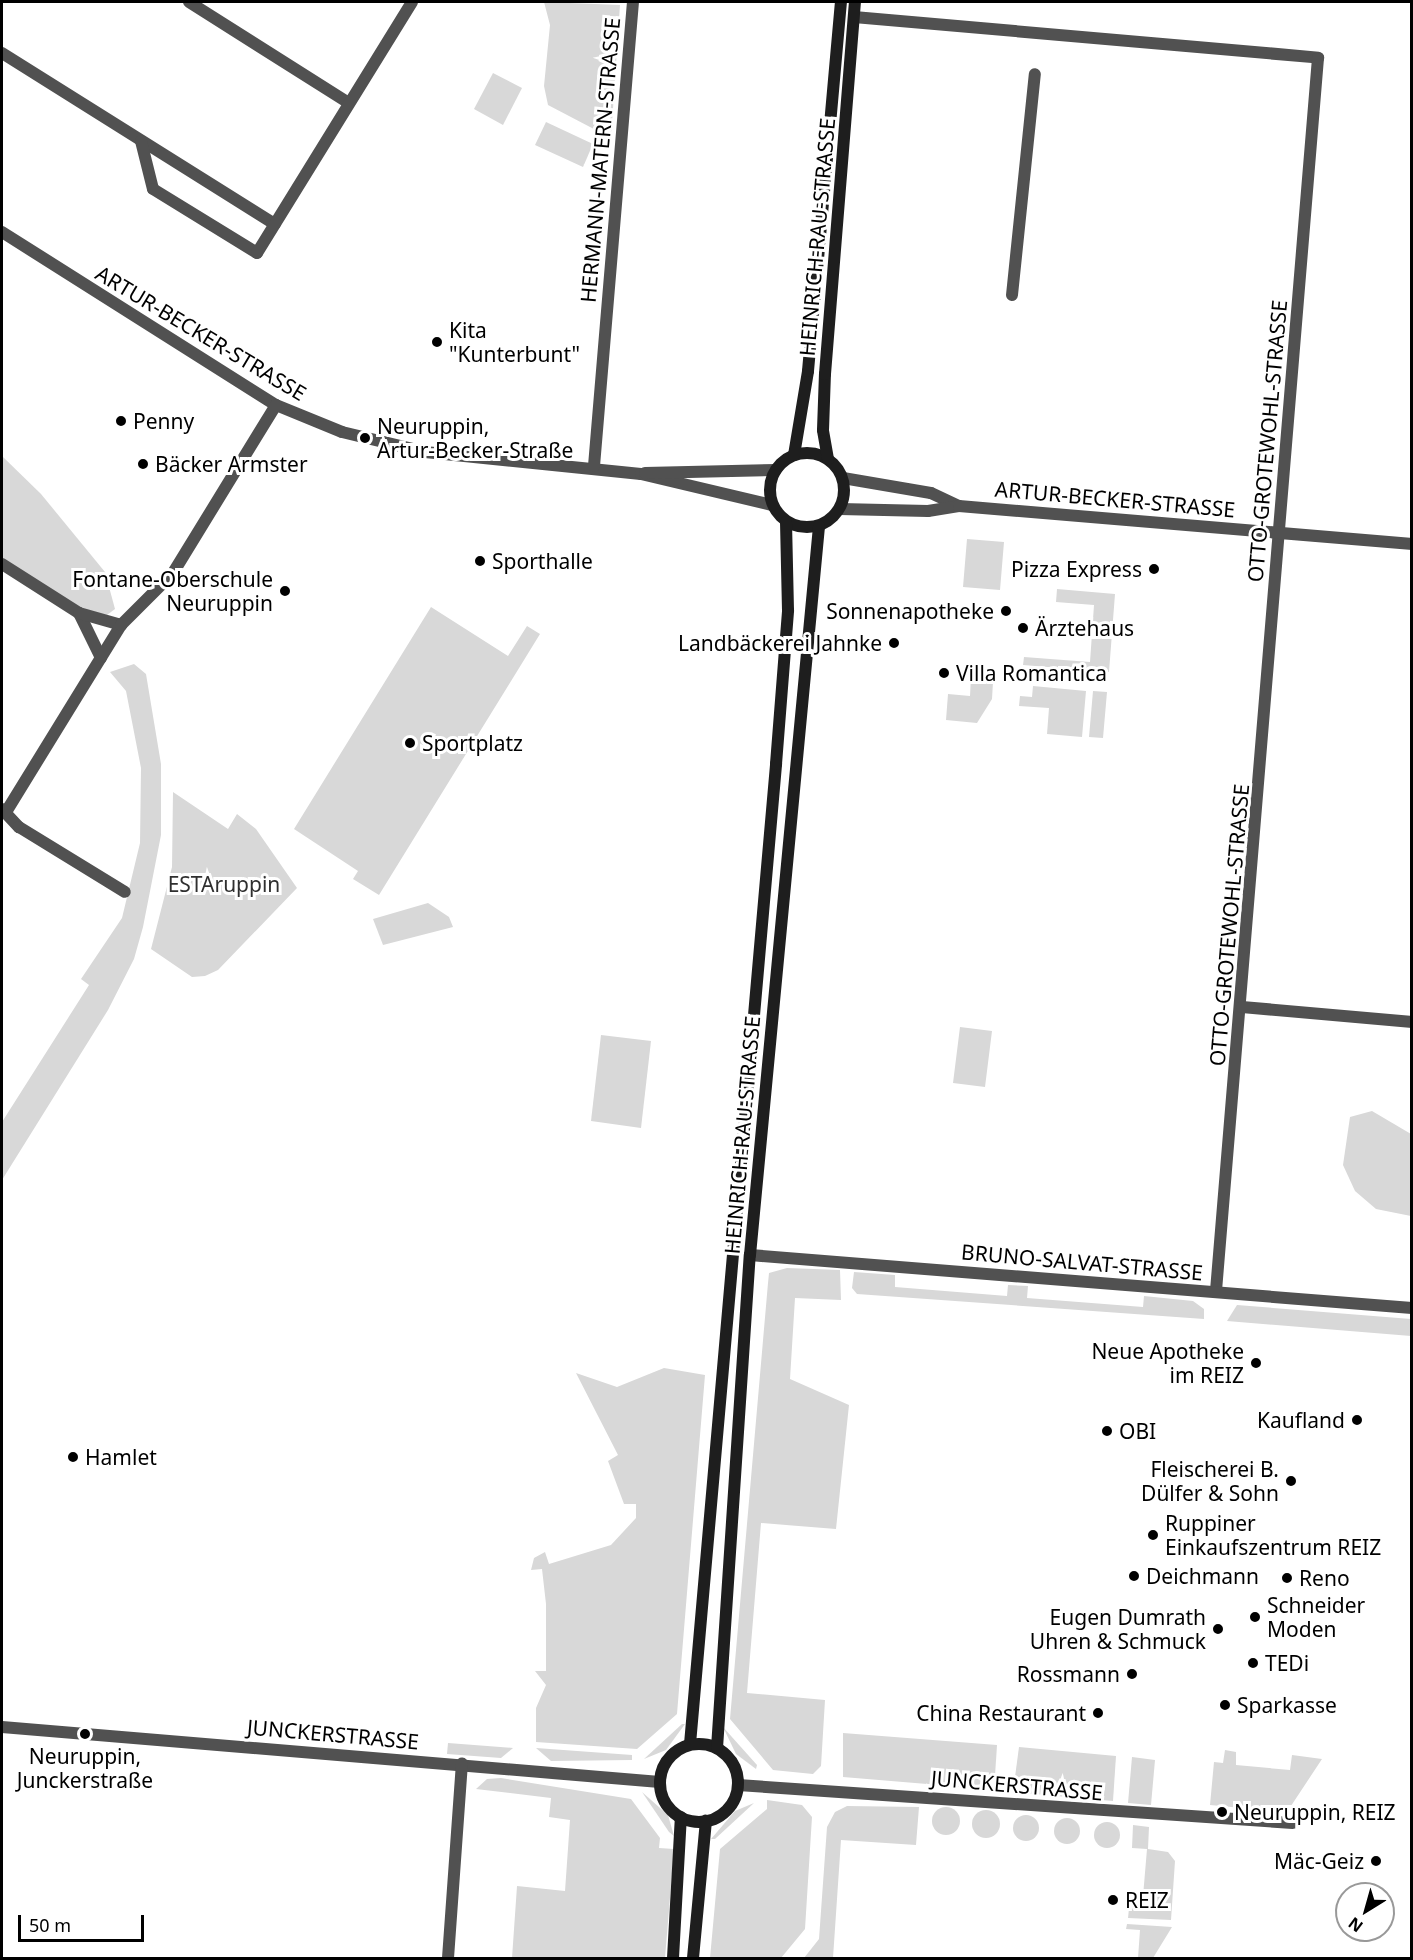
<!DOCTYPE html>
<meta charset="utf-8">
<style>
body{margin:0}
#map{position:relative;width:1413px;height:1960px;overflow:hidden;background:#fff;font-family:"Noto Sans",sans-serif}
div>[style]{position:absolute}
[style*='--x']{left:calc(var(--x)*1px);top:calc(var(--y)*1px);width:calc(var(--w)*1px);rotate:calc(var(--a)*1deg)}
.green>*{inset:0;background:#d8d8d8}
.round{border-radius:50%}
.street>*{height:12px;margin:-6px;padding:0 6px;transform-origin:6px;border-radius:6px;background:#515151}
.secondary>*{height:12px;margin:-6px;padding:0 6px;transform-origin:6px;border-radius:6px;background:#1e1e1e}
.secondary>.ring{margin:-6px;padding:0;box-sizing:content-box;background:none;border:12px solid #1e1e1e;border-radius:50%}
.dots>*{width:16px;height:16px;translate:-50% -50%;box-sizing:border-box;border:3px solid #fff;border-radius:50%}
span{translate:-50% -50%;white-space:nowrap;text-align:center;line-height:1.15;-webkit-text-stroke:6px #fff;paint-order:stroke}
.street-label{font-size:21px;color:#000}
.poi-label{font-size:21px;color:#000}
.left{translate:0 -50%;text-align:left}
.right{translate:-100% -50%;text-align:right}
.park-label{font-size:21px;color:#2f2f2f}
.frame{position:absolute;inset:0;border:3px solid #000;pointer-events:none}
.north{position:absolute;left:1335px;top:1882px;width:60px;height:60px;box-sizing:border-box;background:#fff;border:2px solid #999;border-radius:50%;rotate:217deg;font-size:16px;font-weight:700;line-height:24px;text-align:center;color:#000}
.north::after{content:'';display:block;margin:auto;width:21px;height:27px;background:#000;clip-path:polygon(50% 0,100% 100%,50% 72%,0 100%)}
.scale{position:absolute;left:18px;top:1915px;width:126px;height:27px;box-sizing:border-box;border:3px solid #000;border-top:0;padding-left:8px;font-size:18px;line-height:21px;white-space:nowrap;color:#000;-webkit-text-stroke:4px #fff;paint-order:stroke}
</style>
<div id="map">
<div class="green">
<i style="clip-path:polygon(544px 2px,620px 5px,611px 138px,548px 105px,544px 86px,550px 25px)"></i>
<i style="clip-path:polygon(493px 73px,522px 88px,503px 125px,474px 109px)"></i>
<i style="clip-path:polygon(546px 122px,593px 144px,583px 167px,535px 145px)"></i>
<i style="clip-path:polygon(2px 456px,41px 494px,105px 572px,115px 609px,107px 615px,79px 610px,2px 560px)"></i>
<i style="clip-path:polygon(967px 539px,1004px 542px,1000px 590px,963px 587px)"></i>
<i style="clip-path:polygon(1057px 589px,1115px 594px,1109px 672px,1023px 665px,1024px 657px,1090px 662px,1094px 605px,1056px 602px)"></i>
<i style="clip-path:polygon(431px 607px,508px 656px,527px 626px,540px 634px,379px 895px,353px 879px,358px 871px,294px 829px)"></i>
<i style="clip-path:polygon(134px 664px,146px 674px,161px 764px,161px 835px,143px 927px,134px 959px,108px 1010px,2px 1180px,2px 1122px,89px 985px,81px 979px,122px 918px,140px 843px,141px 768px,126px 691px,110px 672px)"></i>
<i style="clip-path:polygon(971px 676px,993px 682px,992px 699px,977px 723px,946px 720px,948px 694px,970px 696px)"></i>
<i style="clip-path:polygon(1033px 686px,1086px 691px,1082px 737px,1047px 734px,1049px 708px,1019px 706px,1020px 696px,1032px 697px)"></i>
<i style="clip-path:polygon(1093px 691px,1107px 692px,1103px 738px,1089px 737px)"></i>
<i style="clip-path:polygon(173px 792px,228px 829px,237px 814px,256px 829px,297px 888px,218px 970px,205px 976px,192px 977px,151px 949px,172px 867px)"></i>
<i style="clip-path:polygon(428px 903px,449px 917px,453px 927px,383px 945px,373px 919px)"></i>
<i style="clip-path:polygon(960px 1027px,992px 1031px,985px 1087px,953px 1083px)"></i>
<i style="clip-path:polygon(601px 1035px,651px 1041px,641px 1128px,591px 1121px)"></i>
<i style="clip-path:polygon(1372px 1111px,1411px 1134px,1411px 1216px,1376px 1209px,1355px 1191px,1343px 1165px,1350px 1117px)"></i>
<i style="clip-path:polygon(787px 1268px,840px 1270px,841px 1300px,795px 1298px,790px 1379px,849px 1405px,836px 1529px,761px 1523px,747px 1693px,825px 1700px,821px 1766px,813px 1774px,773px 1770px,730px 1719px,768px 1283px,769px 1273px)"></i>
<i style="clip-path:polygon(854px 1272px,895px 1275px,895px 1287px,1007px 1296px,1008px 1285px,1028px 1286px,1027px 1298px,1143px 1307px,1144px 1296px,1193px 1301px,1204px 1309px,1204px 1319px,857px 1294px,852px 1288px)"></i>
<i style="clip-path:polygon(1237px 1305px,1411px 1319px,1411px 1336px,1227px 1321px)"></i>
<i style="clip-path:polygon(664px 1368px,705px 1375px,677px 1714px,637px 1749px,536px 1742px,536px 1708px,546px 1685px,535px 1671px,546px 1671px,546px 1604px,542px 1569px,531px 1570px,534px 1558px,545px 1552px,549px 1564px,611px 1545px,636px 1518px,636px 1504px,624px 1504px,608px 1461px,618px 1455px,576px 1373px,617px 1387px)"></i>
<i style="clip-path:polygon(685px 1724px,666px 1750px,644px 1759px,682px 1724px)"></i>
<i style="clip-path:polygon(723px 1727px,757px 1765px,756px 1769px,736px 1754px)"></i>
<i style="clip-path:polygon(843px 1733px,997px 1745px,995px 1776px,987px 1789px,843px 1777px)"></i>
<i style="clip-path:polygon(448px 1743px,513px 1748px,501px 1758px,447px 1754px)"></i>
<i style="clip-path:polygon(1019px 1747px,1116px 1756px,1113px 1801px,1023px 1793px,1015px 1777px)"></i>
<i style="clip-path:polygon(536px 1748px,632px 1755px,632px 1760px,551px 1761px)"></i>
<i style="clip-path:polygon(1225px 1750px,1236px 1752px,1236px 1765px,1290px 1770px,1292px 1755px,1322px 1759px,1287px 1812px,1210px 1805px,1214px 1762px,1223px 1763px)"></i>
<i style="clip-path:polygon(1132px 1757px,1155px 1760px,1151px 1805px,1128px 1803px)"></i>
<i style="clip-path:polygon(501px 1778px,631px 1799px,660px 1838px,659px 1848px,674px 1849px,665px 1958px,512px 1958px,517px 1886px,565px 1891px,570px 1820px,549px 1817px,551px 1798px,476px 1789px,487px 1779px)"></i>
<i style="clip-path:polygon(642px 1792px,668px 1815px,674px 1836px,669px 1832px)"></i>
<i style="clip-path:polygon(767px 1800px,802px 1805px,812px 1817px,805px 1929px,781px 1958px,710px 1958px,720px 1849px,767px 1809px)"></i>
<i style="clip-path:polygon(754px 1803px,715px 1839px,711px 1839px,735px 1811px)"></i>
<i style="clip-path:polygon(847px 1806px,919px 1807px,916px 1845px,841px 1840px,833px 1958px,804px 1958px,819px 1939px,827px 1827px,835px 1812px)"></i>
<i class="round" style="left:932px;top:1807px;width:28px;height:28px"></i>
<i class="round" style="left:972px;top:1810px;width:28px;height:28px"></i>
<i class="round" style="left:1013px;top:1815px;width:26px;height:26px"></i>
<i class="round" style="left:1054px;top:1818px;width:26px;height:26px"></i>
<i class="round" style="left:1094px;top:1822px;width:26px;height:26px"></i>
<i style="clip-path:polygon(1133px 1825px,1149px 1827px,1148px 1849px,1168px 1852px,1175px 1861px,1171px 1920px,1128px 1918px,1129px 1908px,1142px 1908px,1147px 1849px,1132px 1848px)"></i>
<i style="clip-path:polygon(1127px 1924px,1172px 1927px,1153px 1958px,1138px 1958px,1140px 1930px,1126px 1929px)"></i>
</div>
<div class="street">
<i style="--x:189;--y:2;--w:189;--a:32.3"></i>
<i style="--x:854;--y:17;--w:466;--a:5"></i>
<i style="--x:1318;--y:58;--w:1238;--a:94.73"></i>
<i style="--x:2;--y:53;--w:322;--a:32.1"></i>
<i style="--x:141;--y:141;--w:49;--a:76"></i>
<i style="--x:153;--y:189;--w:122;--a:31.6"></i>
<i style="--x:257;--y:253;--w:295;--a:-58.3"></i>
<i style="--x:2;--y:232;--w:324;--a:32.3"></i>
<i style="--x:276;--y:405;--w:71;--a:22.2"></i>
<i style="--x:342;--y:432;--w:85;--a:13.5"></i>
<i style="--x:425;--y:452;--w:217;--a:5.8"></i>
<i style="--x:641;--y:474;--w:135;--a:13.3"></i>
<i style="--x:1012;--y:295;--w:222;--a:-84.1"></i>
<i style="--x:594;--y:466;--w:466;--a:-85.2"></i>
<i style="--x:645;--y:473;--w:131;--a:-1.3"></i>
<i style="--x:843;--y:478;--w:89;--a:9.7"></i>
<i style="--x:931;--y:493;--w:31;--a:25"></i>
<i style="--x:840;--y:509;--w:88;--a:1.3"></i>
<i style="--x:928;--y:511;--w:31;--a:-9"></i>
<i style="--x:959;--y:506;--w:455;--a:4.8"></i>
<i style="--x:2;--y:564;--w:91;--a:32.5"></i>
<i style="--x:79;--y:613;--w:50;--a:63.9"></i>
<i style="--x:79;--y:613;--w:44;--a:15.9"></i>
<i style="--x:2;--y:809;--w:25;--a:47"></i>
<i style="--x:19;--y:827;--w:124;--a:31.5"></i>
<i style="--x:6;--y:812;--w:220;--a:-58.4"></i>
<i style="--x:121;--y:625;--w:74;--a:-45"></i>
<i style="--x:173;--y:573;--w:197;--a:-58.5"></i>
<i style="--x:1242;--y:1007;--w:171;--a:5"></i>
<i style="--x:750;--y:1255;--w:664;--a:4.58"></i>
<i style="--x:2;--y:1727;--w:660;--a:4.78"></i>
<i style="--x:738;--y:1785;--w:556;--a:3.92"></i>
<i style="--x:448;--y:1958;--w:195;--a:-85.9"></i>
</div>
<div class="secondary">
<i class="ring" style="left:770px;top:453px;width:62px;height:62px"></i>
<i style="--x:794;--y:455;--w:85;--a:-80.5"></i>
<i style="--x:808;--y:371;--w:370;--a:-84.9"></i>
<i style="--x:828;--y:459;--w:29;--a:-100"></i>
<i style="--x:823;--y:430;--w:56;--a:-88"></i>
<i style="--x:825;--y:374;--w:373;--a:-85.4"></i>
<i style="--x:690;--y:1744;--w:984;--a:-84.98"></i>
<i style="--x:776;--y:764;--w:154;--a:-85.5"></i>
<i style="--x:788;--y:610;--w:88;--a:-91.3"></i>
<i class="ring" style="left:660px;top:1744px;width:66px;height:66px"></i>
<i style="--x:717;--y:1748;--w:494;--a:-86.2"></i>
<i style="--x:750;--y:1255;--w:732;--a:-84.59"></i>
<i style="--x:673;--y:1958;--w:141;--a:-86.8"></i>
<i style="--x:693;--y:1958;--w:138;--a:-84.6"></i>
</div>
<div class="dots">
<i style="left:437px;top:342px;background:#000"></i>
<i style="left:121px;top:421px;background:#000"></i>
<i style="left:365px;top:438px;background:#000"></i>
<i style="left:143px;top:464px;background:#000"></i>
<i style="left:480px;top:561px;background:#000"></i>
<i style="left:1154px;top:569px;background:#000"></i>
<i style="left:285px;top:591px;background:#000"></i>
<i style="left:1006px;top:611px;background:#000"></i>
<i style="left:1023px;top:628px;background:#000"></i>
<i style="left:894px;top:643px;background:#000"></i>
<i style="left:944px;top:673px;background:#000"></i>
<i style="left:410px;top:743px;background:#000"></i>
<i style="left:1256px;top:1363px;background:#000"></i>
<i style="left:1357px;top:1420px;background:#000"></i>
<i style="left:1107px;top:1431px;background:#000"></i>
<i style="left:73px;top:1457px;background:#000"></i>
<i style="left:1291px;top:1481px;background:#000"></i>
<i style="left:1153px;top:1535px;background:#000"></i>
<i style="left:1134px;top:1576px;background:#000"></i>
<i style="left:1287px;top:1578px;background:#000"></i>
<i style="left:1255px;top:1617px;background:#000"></i>
<i style="left:1218px;top:1629px;background:#000"></i>
<i style="left:1253px;top:1663px;background:#000"></i>
<i style="left:1132px;top:1674px;background:#000"></i>
<i style="left:1225px;top:1705px;background:#000"></i>
<i style="left:1098px;top:1713px;background:#000"></i>
<i style="left:85px;top:1734px;background:#000"></i>
<i style="left:1222px;top:1812px;background:#000"></i>
<i style="left:1376px;top:1861px;background:#000"></i>
<i style="left:1113px;top:1900px;background:#000"></i>
</div>
<div class="street-label">
<span style="left:600px;top:160px;rotate:-85deg">HERMANN-MATERN-STRASSE</span>
<span style="left:817px;top:237px;rotate:-85deg">HEINRICH-RAU-STRASSE</span>
<span style="left:201px;top:333px;rotate:31deg">ARTUR-BECKER-STRASSE</span>
<span style="left:1267px;top:441px;rotate:-85deg">OTTO-GROTEWOHL-STRASSE</span>
<span style="left:1115px;top:499px;rotate:5deg">ARTUR-BECKER-STRASSE</span>
<span style="left:1229px;top:925px;rotate:-85deg">OTTO-GROTEWOHL-STRASSE</span>
<span style="left:742px;top:1135px;rotate:-85deg">HEINRICH-RAU-STRASSE</span>
<span style="left:1082px;top:1262px;rotate:5deg">BRUNO-SALVAT-STRASSE</span>
<span style="left:333px;top:1734px;rotate:5deg">JUNCKERSTRASSE</span>
<span style="left:1017px;top:1785px;rotate:5deg">JUNCKERSTRASSE</span>
</div>
<div class="poi-label">
<span class="left" style="left:449px;top:342px">Kita<br>"Kunterbunt"</span>
<span class="left" style="left:133px;top:421px">Penny</span>
<span class="left" style="left:377px;top:438px">Neuruppin,<br>Artur-Becker-Straße</span>
<span class="left" style="left:155px;top:464px">Bäcker Armster</span>
<span class="left" style="left:492px;top:561px">Sporthalle</span>
<span class="right" style="left:1142px;top:569px">Pizza Express</span>
<span class="right" style="left:273px;top:591px">Fontane-Oberschule<br>Neuruppin</span>
<span class="right" style="left:994px;top:611px">Sonnenapotheke</span>
<span class="left" style="left:1035px;top:628px">Ärztehaus</span>
<span class="right" style="left:882px;top:643px">Landbäckerei Jahnke</span>
<span class="left" style="left:956px;top:673px">Villa Romantica</span>
<span class="left" style="left:422px;top:743px">Sportplatz</span>
<span class="right" style="left:1244px;top:1363px">Neue Apotheke<br>im REIZ</span>
<span class="right" style="left:1345px;top:1420px">Kaufland</span>
<span class="left" style="left:1119px;top:1431px">OBI</span>
<span class="left" style="left:85px;top:1457px">Hamlet</span>
<span class="right" style="left:1279px;top:1481px">Fleischerei B.<br>Dülfer &amp; Sohn</span>
<span class="left" style="left:1165px;top:1535px">Ruppiner<br>Einkaufszentrum REIZ</span>
<span class="left" style="left:1146px;top:1576px">Deichmann</span>
<span class="left" style="left:1299px;top:1578px">Reno</span>
<span class="left" style="left:1267px;top:1617px">Schneider<br>Moden</span>
<span class="right" style="left:1206px;top:1629px">Eugen Dumrath<br>Uhren &amp; Schmuck</span>
<span class="left" style="left:1265px;top:1663px">TEDi</span>
<span class="right" style="left:1120px;top:1674px">Rossmann</span>
<span class="left" style="left:1237px;top:1705px">Sparkasse</span>
<span class="right" style="left:1086px;top:1713px">China Restaurant</span>
<span style="left:85px;top:1768px">Neuruppin,<br>Junckerstraße</span>
<span class="left" style="left:1234px;top:1812px">Neuruppin, REIZ</span>
<span class="right" style="left:1364px;top:1861px">Mäc-Geiz</span>
<span class="left" style="left:1125px;top:1900px">REIZ</span>
</div>
<div class="park-label">
<span style="left:224px;top:884px">ESTAruppin</span>
</div>
<div class="frame"></div>
<div class="north">N</div>
<div class="scale">50 m</div>
</div>
